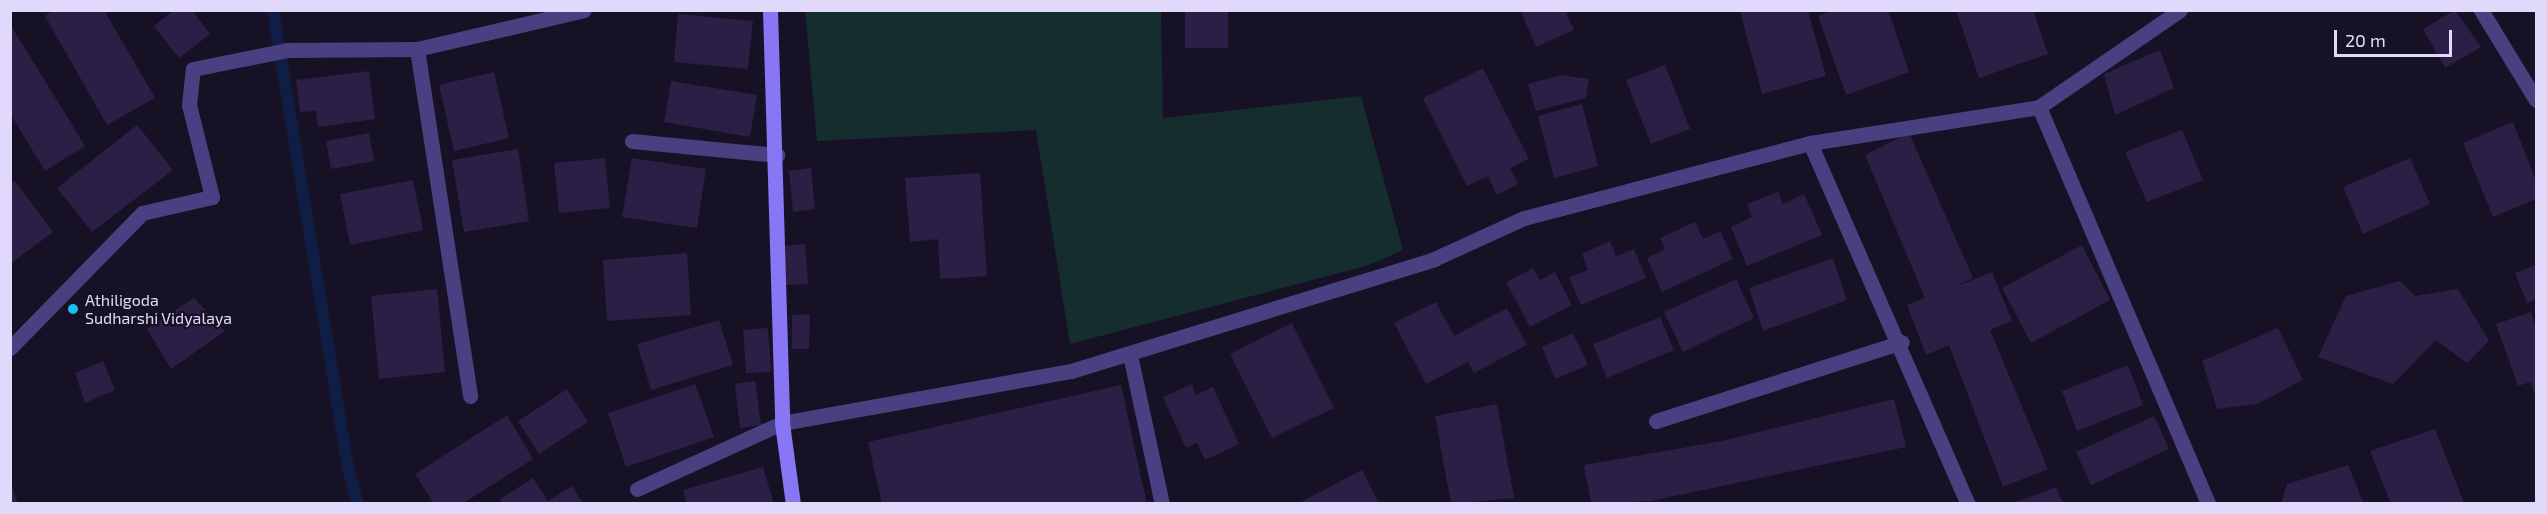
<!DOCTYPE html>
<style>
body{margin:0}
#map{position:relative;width:2547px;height:514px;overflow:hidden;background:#171126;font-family:"Exo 2",sans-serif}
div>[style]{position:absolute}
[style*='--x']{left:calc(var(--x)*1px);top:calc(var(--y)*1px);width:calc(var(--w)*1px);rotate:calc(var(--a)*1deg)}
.green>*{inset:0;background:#152d2f}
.stream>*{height:12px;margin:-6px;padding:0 6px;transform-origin:6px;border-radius:6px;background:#101e45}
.building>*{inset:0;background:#2b1f45}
.lane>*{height:15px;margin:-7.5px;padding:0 7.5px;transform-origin:7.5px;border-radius:7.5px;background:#494081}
.street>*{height:15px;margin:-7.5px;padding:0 7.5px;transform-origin:7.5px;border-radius:7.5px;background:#494081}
.secondary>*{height:15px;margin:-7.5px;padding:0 7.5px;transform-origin:7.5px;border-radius:7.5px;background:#8877f5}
.dots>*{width:16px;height:16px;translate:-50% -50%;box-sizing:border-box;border:3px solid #171126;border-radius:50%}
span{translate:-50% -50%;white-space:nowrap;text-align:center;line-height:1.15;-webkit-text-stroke:4.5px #171126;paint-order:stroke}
.poi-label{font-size:16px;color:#e1d9fc}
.left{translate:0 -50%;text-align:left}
.frame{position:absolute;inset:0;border:12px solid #e1d9fc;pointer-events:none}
.scale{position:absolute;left:2334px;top:30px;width:118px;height:27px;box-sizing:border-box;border:3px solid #e1d9fc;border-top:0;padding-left:8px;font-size:18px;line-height:21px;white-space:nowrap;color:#e1d9fc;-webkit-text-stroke:4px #171126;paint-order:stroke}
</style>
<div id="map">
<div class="green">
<i style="clip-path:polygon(805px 11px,1161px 11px,1163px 118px,1361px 96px,1403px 250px,1369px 265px,1070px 344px,1036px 130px,817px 141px)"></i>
</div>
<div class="stream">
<i style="--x:273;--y:10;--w:465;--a:80.7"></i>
<i style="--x:348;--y:469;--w:36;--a:74"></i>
</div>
<div class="building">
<i style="clip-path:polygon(54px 10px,104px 10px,155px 98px,107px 125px,45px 16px)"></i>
<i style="clip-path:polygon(174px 10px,192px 10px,210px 34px,179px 58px,154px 26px)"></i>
<i style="clip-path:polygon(1185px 10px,1228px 10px,1228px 48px,1185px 48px)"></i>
<i style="clip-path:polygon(1520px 10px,1565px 10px,1574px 30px,1536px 47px)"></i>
<i style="clip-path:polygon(1808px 10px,1826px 76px,1762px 94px,1740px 11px)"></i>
<i style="clip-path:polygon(1834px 10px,1888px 10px,1909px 72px,1846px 95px,1818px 16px)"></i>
<i style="clip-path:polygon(1956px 10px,2033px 10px,2048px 54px,1979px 78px)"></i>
<i style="clip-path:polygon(2455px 10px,2481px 47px,2445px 68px,2423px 29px)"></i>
<i style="clip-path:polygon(678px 14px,753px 21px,748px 69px,674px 62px)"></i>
<i style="clip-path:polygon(10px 24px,85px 146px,45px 171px,10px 113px)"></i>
<i style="clip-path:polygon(2160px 50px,2174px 88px,2115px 115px,2104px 74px)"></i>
<i style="clip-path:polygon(1665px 65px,1690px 129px,1651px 144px,1626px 80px)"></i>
<i style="clip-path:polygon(1483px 68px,1529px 159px,1510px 168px,1518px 184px,1497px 195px,1488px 176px,1467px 186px,1423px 98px)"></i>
<i style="clip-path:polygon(369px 71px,375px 119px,318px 127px,316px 111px,300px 112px,296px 80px)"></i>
<i style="clip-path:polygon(494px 72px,509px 138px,454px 151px,439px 85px)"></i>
<i style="clip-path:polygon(1561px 75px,1589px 79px,1586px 98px,1536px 111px,1528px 84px)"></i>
<i style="clip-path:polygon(671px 81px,757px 95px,750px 137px,664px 122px)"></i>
<i style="clip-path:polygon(1582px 104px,1598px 166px,1554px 178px,1538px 116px)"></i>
<i style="clip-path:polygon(2513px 122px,2536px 181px,2536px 199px,2493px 217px,2463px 143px)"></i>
<i style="clip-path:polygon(137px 125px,173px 170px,92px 232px,57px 188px)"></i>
<i style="clip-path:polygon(2182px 130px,2203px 180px,2147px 202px,2125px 152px)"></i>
<i style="clip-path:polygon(369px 133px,374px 161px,331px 169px,326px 141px)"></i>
<i style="clip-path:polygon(1909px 133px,1973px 278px,1952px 288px,1992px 272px,2012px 321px,1990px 330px,2048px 469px,2003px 487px,1949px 345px,1926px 355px,1907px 305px,1925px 298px,1865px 155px)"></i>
<i style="clip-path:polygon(518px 149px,529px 221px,464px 232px,452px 160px)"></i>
<i style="clip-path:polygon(605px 158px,610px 208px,559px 213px,554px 163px)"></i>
<i style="clip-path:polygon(632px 158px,706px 169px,697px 228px,622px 217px)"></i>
<i style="clip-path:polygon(2410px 158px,2430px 204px,2363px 234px,2343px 187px)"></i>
<i style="clip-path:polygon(811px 168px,815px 209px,793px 212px,789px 171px)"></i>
<i style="clip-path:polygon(980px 173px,987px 276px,940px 279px,938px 239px,910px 242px,905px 178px)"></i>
<i style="clip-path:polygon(413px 180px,423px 230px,350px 245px,340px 194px)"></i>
<i style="clip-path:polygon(15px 181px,53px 232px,10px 264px,10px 184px)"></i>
<i style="clip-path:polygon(1778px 192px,1783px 204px,1804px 194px,1822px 235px,1747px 266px,1731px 227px,1752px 217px,1747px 204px)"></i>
<i style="clip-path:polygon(1695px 222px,1703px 239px,1720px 231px,1733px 259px,1662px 292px,1647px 258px,1665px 249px,1660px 238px)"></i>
<i style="clip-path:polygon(1610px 241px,1616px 256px,1634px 249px,1646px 278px,1581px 305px,1569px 277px,1588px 270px,1582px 254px)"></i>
<i style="clip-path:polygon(805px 244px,808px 284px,786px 285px,784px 246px)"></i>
<i style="clip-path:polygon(2082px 245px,2110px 300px,2031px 343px,2002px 288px)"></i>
<i style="clip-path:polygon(687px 253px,691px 315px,607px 321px,603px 260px)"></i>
<i style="clip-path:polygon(1833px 258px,1847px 300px,1763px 331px,1749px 288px)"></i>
<i style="clip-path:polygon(2536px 265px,2536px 299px,2527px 303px,2515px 273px)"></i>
<i style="clip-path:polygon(1533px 268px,1540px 280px,1555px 272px,1572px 305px,1530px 327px,1506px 282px)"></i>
<i style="clip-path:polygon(1736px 279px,1754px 318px,1683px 352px,1664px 312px)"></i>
<i style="clip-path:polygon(2400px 281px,2415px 296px,2458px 289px,2489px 341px,2467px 363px,2436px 340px,2393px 384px,2318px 357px,2346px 296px)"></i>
<i style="clip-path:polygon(437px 289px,445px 372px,379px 379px,371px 296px)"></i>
<i style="clip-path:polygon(194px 298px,225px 331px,171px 369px,147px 329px)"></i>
<i style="clip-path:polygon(1436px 302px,1454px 336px,1507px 308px,1527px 345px,1474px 373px,1468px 362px,1426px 384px,1394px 323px)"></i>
<i style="clip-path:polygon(2531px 312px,2536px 328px,2536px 397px,2530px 382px,2518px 386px,2496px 324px)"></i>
<i style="clip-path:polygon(810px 314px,809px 349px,792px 349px,792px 315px)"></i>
<i style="clip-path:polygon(1660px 317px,1674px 350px,1607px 378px,1593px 344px)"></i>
<i style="clip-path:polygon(719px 320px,733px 365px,651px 390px,637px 344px)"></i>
<i style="clip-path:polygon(1292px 323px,1334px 408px,1272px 438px,1230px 354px)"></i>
<i style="clip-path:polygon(768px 328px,771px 372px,746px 373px,743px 330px)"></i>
<i style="clip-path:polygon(2278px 328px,2303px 380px,2257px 404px,2217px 409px,2202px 361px)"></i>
<i style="clip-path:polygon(1573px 333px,1588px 365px,1555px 379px,1542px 347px)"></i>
<i style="clip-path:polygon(103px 361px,115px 390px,85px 403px,75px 373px)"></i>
<i style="clip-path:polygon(2128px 365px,2143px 405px,2077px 431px,2062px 391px)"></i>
<i style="clip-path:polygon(755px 381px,761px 425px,740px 428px,735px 384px)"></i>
<i style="clip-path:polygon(695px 384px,714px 437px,626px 467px,608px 413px)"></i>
<i style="clip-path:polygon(1192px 384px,1196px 395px,1213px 387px,1239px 444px,1205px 460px,1197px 443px,1186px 448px,1163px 397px)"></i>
<i style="clip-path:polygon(1121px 385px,1147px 504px,882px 504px,868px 442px)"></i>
<i style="clip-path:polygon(567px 389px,588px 422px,539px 454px,518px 421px)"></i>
<i style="clip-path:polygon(1894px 399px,1906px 447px,1651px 501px,1591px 504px,1584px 465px,1722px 441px)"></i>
<i style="clip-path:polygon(1497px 404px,1514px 498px,1451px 504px,1435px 416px)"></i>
<i style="clip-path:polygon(507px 415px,533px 459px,462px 504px,434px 504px,415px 474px)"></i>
<i style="clip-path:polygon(2154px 416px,2169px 449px,2091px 485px,2076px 452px)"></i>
<i style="clip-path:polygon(2435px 429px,2464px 503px,2391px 504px,2370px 451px)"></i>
<i style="clip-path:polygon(2348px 465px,2364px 504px,2281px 504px,2287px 484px)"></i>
<i style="clip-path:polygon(763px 467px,774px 504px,687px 504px,683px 490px)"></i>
<i style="clip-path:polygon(1362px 470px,1379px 504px,1297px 504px)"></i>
<i style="clip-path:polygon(533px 478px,548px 501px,572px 486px,583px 504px,503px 504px,500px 499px)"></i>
<i style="clip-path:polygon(11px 483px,18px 504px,10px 504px)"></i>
<i style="clip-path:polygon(2056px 487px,2063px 504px,2013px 504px,2013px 503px)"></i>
</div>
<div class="lane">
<i style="--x:1130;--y:355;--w:152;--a:77.9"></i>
</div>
<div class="street">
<i style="--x:2481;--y:10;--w:105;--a:58.6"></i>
<i style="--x:417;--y:49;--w:351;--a:81.3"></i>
<i style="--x:2039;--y:107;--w:431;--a:66.9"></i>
<i style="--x:632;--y:141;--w:146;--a:5.5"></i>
<i style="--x:1810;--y:143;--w:394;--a:66.4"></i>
<i style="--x:10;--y:348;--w:189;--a:-45.6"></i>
<i style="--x:142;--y:213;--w:72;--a:-12.9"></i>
<i style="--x:212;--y:197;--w:95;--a:-104"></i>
<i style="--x:189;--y:105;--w:36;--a:-84"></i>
<i style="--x:193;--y:69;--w:96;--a:-11.4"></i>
<i style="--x:287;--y:50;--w:130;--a:-0.4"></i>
<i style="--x:417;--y:49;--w:171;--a:-13.1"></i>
<i style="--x:1656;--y:421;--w:258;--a:-17.8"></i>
<i style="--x:637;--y:489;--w:159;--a:-24.5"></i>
<i style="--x:782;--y:423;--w:294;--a:-10.2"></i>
<i style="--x:1071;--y:371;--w:380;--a:-17.1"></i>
<i style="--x:1434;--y:259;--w:99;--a:-24.5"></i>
<i style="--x:1524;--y:218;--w:296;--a:-14.7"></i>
<i style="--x:1810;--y:143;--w:232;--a:-8.9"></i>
<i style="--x:2039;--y:107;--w:171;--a:-34.5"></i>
</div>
<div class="secondary">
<i style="--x:770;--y:10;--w:413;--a:88.3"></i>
<i style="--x:782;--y:423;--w:82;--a:82.3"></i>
</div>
<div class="dots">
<i style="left:73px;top:309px;background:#14c0ed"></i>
</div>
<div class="poi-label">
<span class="left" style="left:85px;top:309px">Athiligoda<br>Sudharshi Vidyalaya</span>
</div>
<div class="frame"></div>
<div class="scale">20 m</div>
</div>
